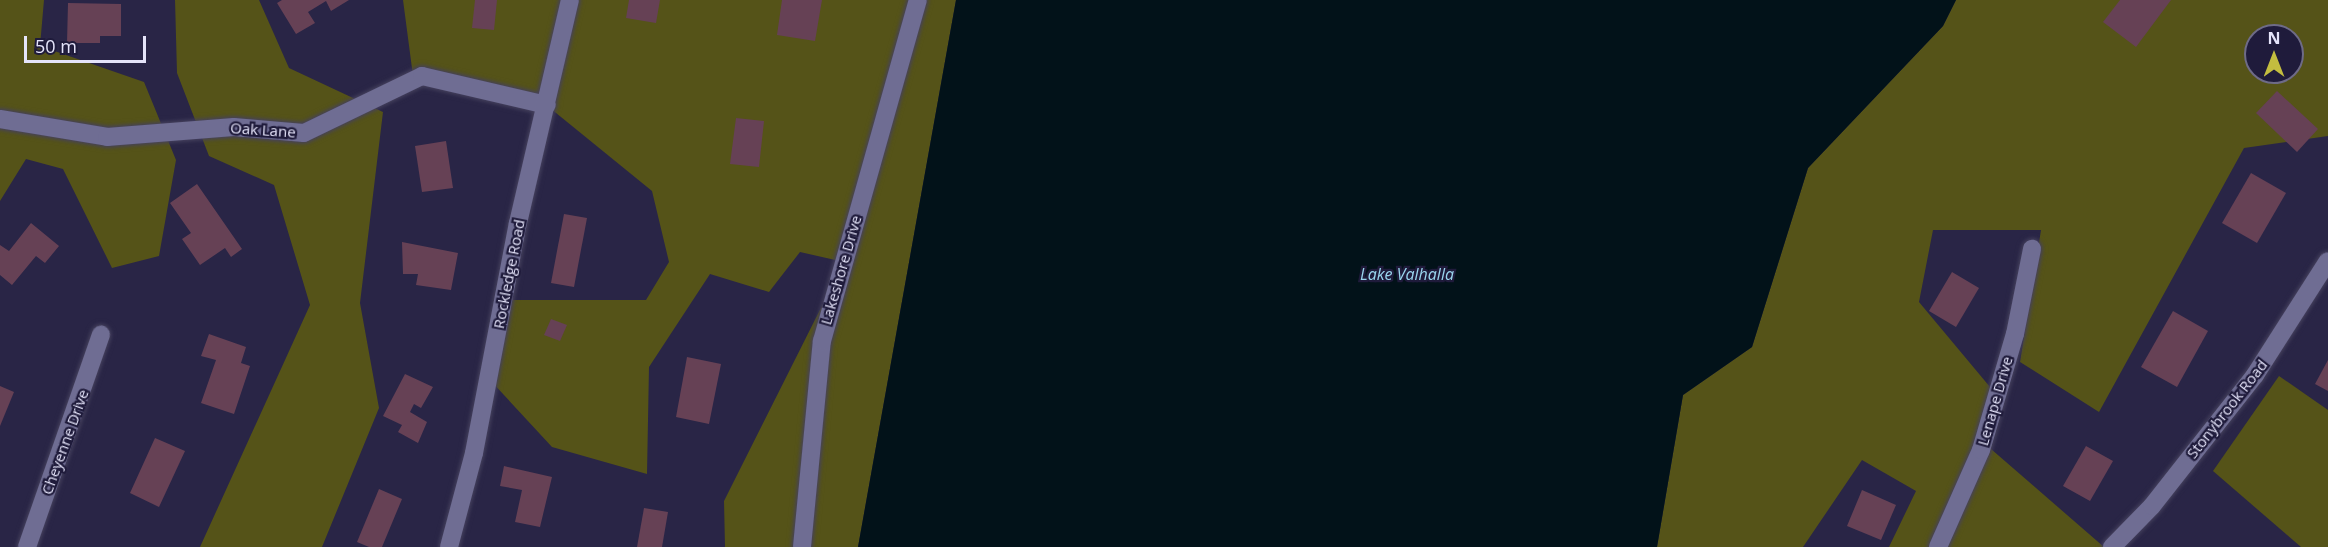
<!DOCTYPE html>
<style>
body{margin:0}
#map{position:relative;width:2328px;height:547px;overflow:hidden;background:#292546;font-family:"Open Sans",sans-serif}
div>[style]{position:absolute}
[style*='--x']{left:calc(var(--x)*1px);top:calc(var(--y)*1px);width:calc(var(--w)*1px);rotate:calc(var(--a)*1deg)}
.green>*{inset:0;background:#555318}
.water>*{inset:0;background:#021219}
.building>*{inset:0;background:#664155}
.roads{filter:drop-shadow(0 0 2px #45415d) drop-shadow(0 0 2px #45415d)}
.minor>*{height:18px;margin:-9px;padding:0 9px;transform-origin:9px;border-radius:9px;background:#6f6d93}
span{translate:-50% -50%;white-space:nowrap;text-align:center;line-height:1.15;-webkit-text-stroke:4.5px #1f1b3b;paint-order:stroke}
.street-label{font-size:15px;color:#e5e4fa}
.water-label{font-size:16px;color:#9ad5ee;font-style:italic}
.north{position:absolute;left:2244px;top:24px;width:60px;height:60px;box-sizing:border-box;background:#1f1b3b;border:2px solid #6e6b87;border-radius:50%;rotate:0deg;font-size:16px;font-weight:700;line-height:24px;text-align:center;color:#e5e4fa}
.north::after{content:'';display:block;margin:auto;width:21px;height:27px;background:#c3bd3f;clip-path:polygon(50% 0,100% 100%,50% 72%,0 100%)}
.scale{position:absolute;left:24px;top:36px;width:122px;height:27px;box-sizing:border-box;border:3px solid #e5e4fa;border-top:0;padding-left:8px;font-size:18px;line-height:21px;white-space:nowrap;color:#e5e4fa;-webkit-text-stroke:4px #1f1b3b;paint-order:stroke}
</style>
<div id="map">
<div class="green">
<i style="clip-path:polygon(0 0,44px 0,40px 46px,144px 82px,176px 160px,159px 256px,112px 268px,63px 169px,26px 159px,0 201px)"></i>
<i style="clip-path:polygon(175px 0,259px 0,289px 68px,383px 112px,360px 303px,379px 408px,322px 547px,200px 547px,310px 305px,274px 185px,209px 156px,177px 73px)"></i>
<i style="clip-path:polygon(403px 0,956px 0,858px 547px,725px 547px,724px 501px,844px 262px,800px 252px,769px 292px,710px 274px,649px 367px,647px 474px,552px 447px,490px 380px,506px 300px,646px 300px,669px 262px,652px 191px,545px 104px,413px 76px)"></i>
<i style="clip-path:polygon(evenodd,1956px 0,2328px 0,2328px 136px,2244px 148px,2099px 412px,2020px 362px,2041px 230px,1933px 230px,1919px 302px,2000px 399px,1991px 449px,2104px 547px,1889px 547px,1916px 491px,1862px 460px,1803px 547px,1657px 547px,1683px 395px,1752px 347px,1808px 168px,1943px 26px,1956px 0,2256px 36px,2292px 36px,2292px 72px,2256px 72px,2256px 36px)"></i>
<i style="clip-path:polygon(2279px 376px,2328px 410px,2328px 547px,2301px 547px,2213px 471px)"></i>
</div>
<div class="water">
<i style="clip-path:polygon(956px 0,1956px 0,1943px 26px,1808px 168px,1752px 347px,1683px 395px,1657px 547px,858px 547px)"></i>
</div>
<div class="building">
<i style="clip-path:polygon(282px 0,349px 0,331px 11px,326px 1px,308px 12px,315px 23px,296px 34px,277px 3px)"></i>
<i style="clip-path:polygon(475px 0,497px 0,494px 30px,472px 28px)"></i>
<i style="clip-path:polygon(629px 0,660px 0,656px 23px,626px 18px)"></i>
<i style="clip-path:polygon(782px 0,822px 0,815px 41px,777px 35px)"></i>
<i style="clip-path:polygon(2120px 0,2171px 0,2136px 47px,2103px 22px)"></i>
<i style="clip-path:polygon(68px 3px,121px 4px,121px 36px,100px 36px,100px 43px,67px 43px)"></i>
<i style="clip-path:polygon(2277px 91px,2318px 129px,2297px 152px,2256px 113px)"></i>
<i style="clip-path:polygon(736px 118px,764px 121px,759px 167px,730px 164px)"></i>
<i style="clip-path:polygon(446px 141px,453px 188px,422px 192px,415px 146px)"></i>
<i style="clip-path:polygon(2251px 173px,2286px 193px,2257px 243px,2222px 223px)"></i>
<i style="clip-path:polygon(197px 184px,242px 249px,231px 257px,225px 248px,200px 265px,182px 239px,191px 233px,170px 203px)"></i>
<i style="clip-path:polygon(564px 214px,587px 218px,574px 287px,551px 283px)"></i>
<i style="clip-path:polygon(31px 223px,59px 246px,45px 263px,36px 256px,12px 285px,0 275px,0 245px,9px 251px)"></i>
<i style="clip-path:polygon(402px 242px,458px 253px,451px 290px,416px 285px,418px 274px,403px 274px)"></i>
<i style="clip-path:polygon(1952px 272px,1979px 288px,1956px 327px,1929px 311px)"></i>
<i style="clip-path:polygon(2173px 311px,2208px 331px,2177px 387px,2141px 367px)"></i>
<i style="clip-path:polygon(551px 319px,567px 325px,560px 341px,544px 335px)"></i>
<i style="clip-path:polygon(209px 334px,246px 347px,241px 363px,250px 366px,234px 414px,201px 403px,216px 360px,201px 356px)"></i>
<i style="clip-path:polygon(687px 357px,721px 364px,709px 424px,676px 417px)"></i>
<i style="clip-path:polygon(2328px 360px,2328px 391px,2315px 384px)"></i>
<i style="clip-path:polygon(405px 374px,433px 387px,421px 408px,414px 404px,410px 412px,427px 422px,418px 443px,398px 432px,402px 425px,383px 416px)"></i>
<i style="clip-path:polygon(0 386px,14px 392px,0 426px)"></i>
<i style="clip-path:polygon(155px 438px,185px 451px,159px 507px,130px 493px)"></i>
<i style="clip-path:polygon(2086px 446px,2113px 461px,2090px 501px,2063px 486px)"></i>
<i style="clip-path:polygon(504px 466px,552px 477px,540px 527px,515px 522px,522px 490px,500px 486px)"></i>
<i style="clip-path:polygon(379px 489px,402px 499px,382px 547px,369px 547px,357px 542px)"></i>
<i style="clip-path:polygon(1862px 490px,1896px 505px,1881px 540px,1847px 526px)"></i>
<i style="clip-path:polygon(644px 508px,668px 512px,662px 547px,637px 547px)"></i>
</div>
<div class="roads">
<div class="minor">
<i style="--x:0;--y:119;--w:109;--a:9.5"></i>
<i style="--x:107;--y:137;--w:127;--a:-4.5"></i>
<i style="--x:234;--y:127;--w:70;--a:4.9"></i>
<i style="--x:304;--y:133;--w:131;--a:-25.8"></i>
<i style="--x:422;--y:76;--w:128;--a:13.1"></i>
<i style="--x:27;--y:547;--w:225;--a:-70.8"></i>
<i style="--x:449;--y:547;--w:97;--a:-75.1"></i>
<i style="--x:474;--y:453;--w:234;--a:-79.2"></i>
<i style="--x:518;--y:223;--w:229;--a:-76.9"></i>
<i style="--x:802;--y:547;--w:207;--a:-84.5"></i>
<i style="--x:822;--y:341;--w:354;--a:-74.3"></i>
<i style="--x:1938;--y:547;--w:106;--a:-66.1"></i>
<i style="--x:1981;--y:450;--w:121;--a:-73.7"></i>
<i style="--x:2015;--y:334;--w:87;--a:-78.7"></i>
<i style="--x:2112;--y:547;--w:57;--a:-45.7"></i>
<i style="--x:2152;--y:506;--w:167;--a:-51.8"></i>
<i style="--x:2255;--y:375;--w:135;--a:-57.4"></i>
</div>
</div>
<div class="street-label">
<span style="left:263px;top:130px;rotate:4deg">Oak Lane</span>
<span style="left:841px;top:270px;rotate:-74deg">Lakeshore Drive</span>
<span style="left:509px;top:274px;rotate:-79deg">Rockledge Road</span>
<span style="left:1995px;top:401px;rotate:-74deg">Lenape Drive</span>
<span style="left:2227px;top:409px;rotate:-52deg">Stonybrook Road</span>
<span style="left:65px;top:442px;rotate:-70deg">Cheyenne Drive</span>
</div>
<div class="water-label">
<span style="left:1407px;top:274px">Lake Valhalla</span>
</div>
<div class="north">N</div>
<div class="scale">50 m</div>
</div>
